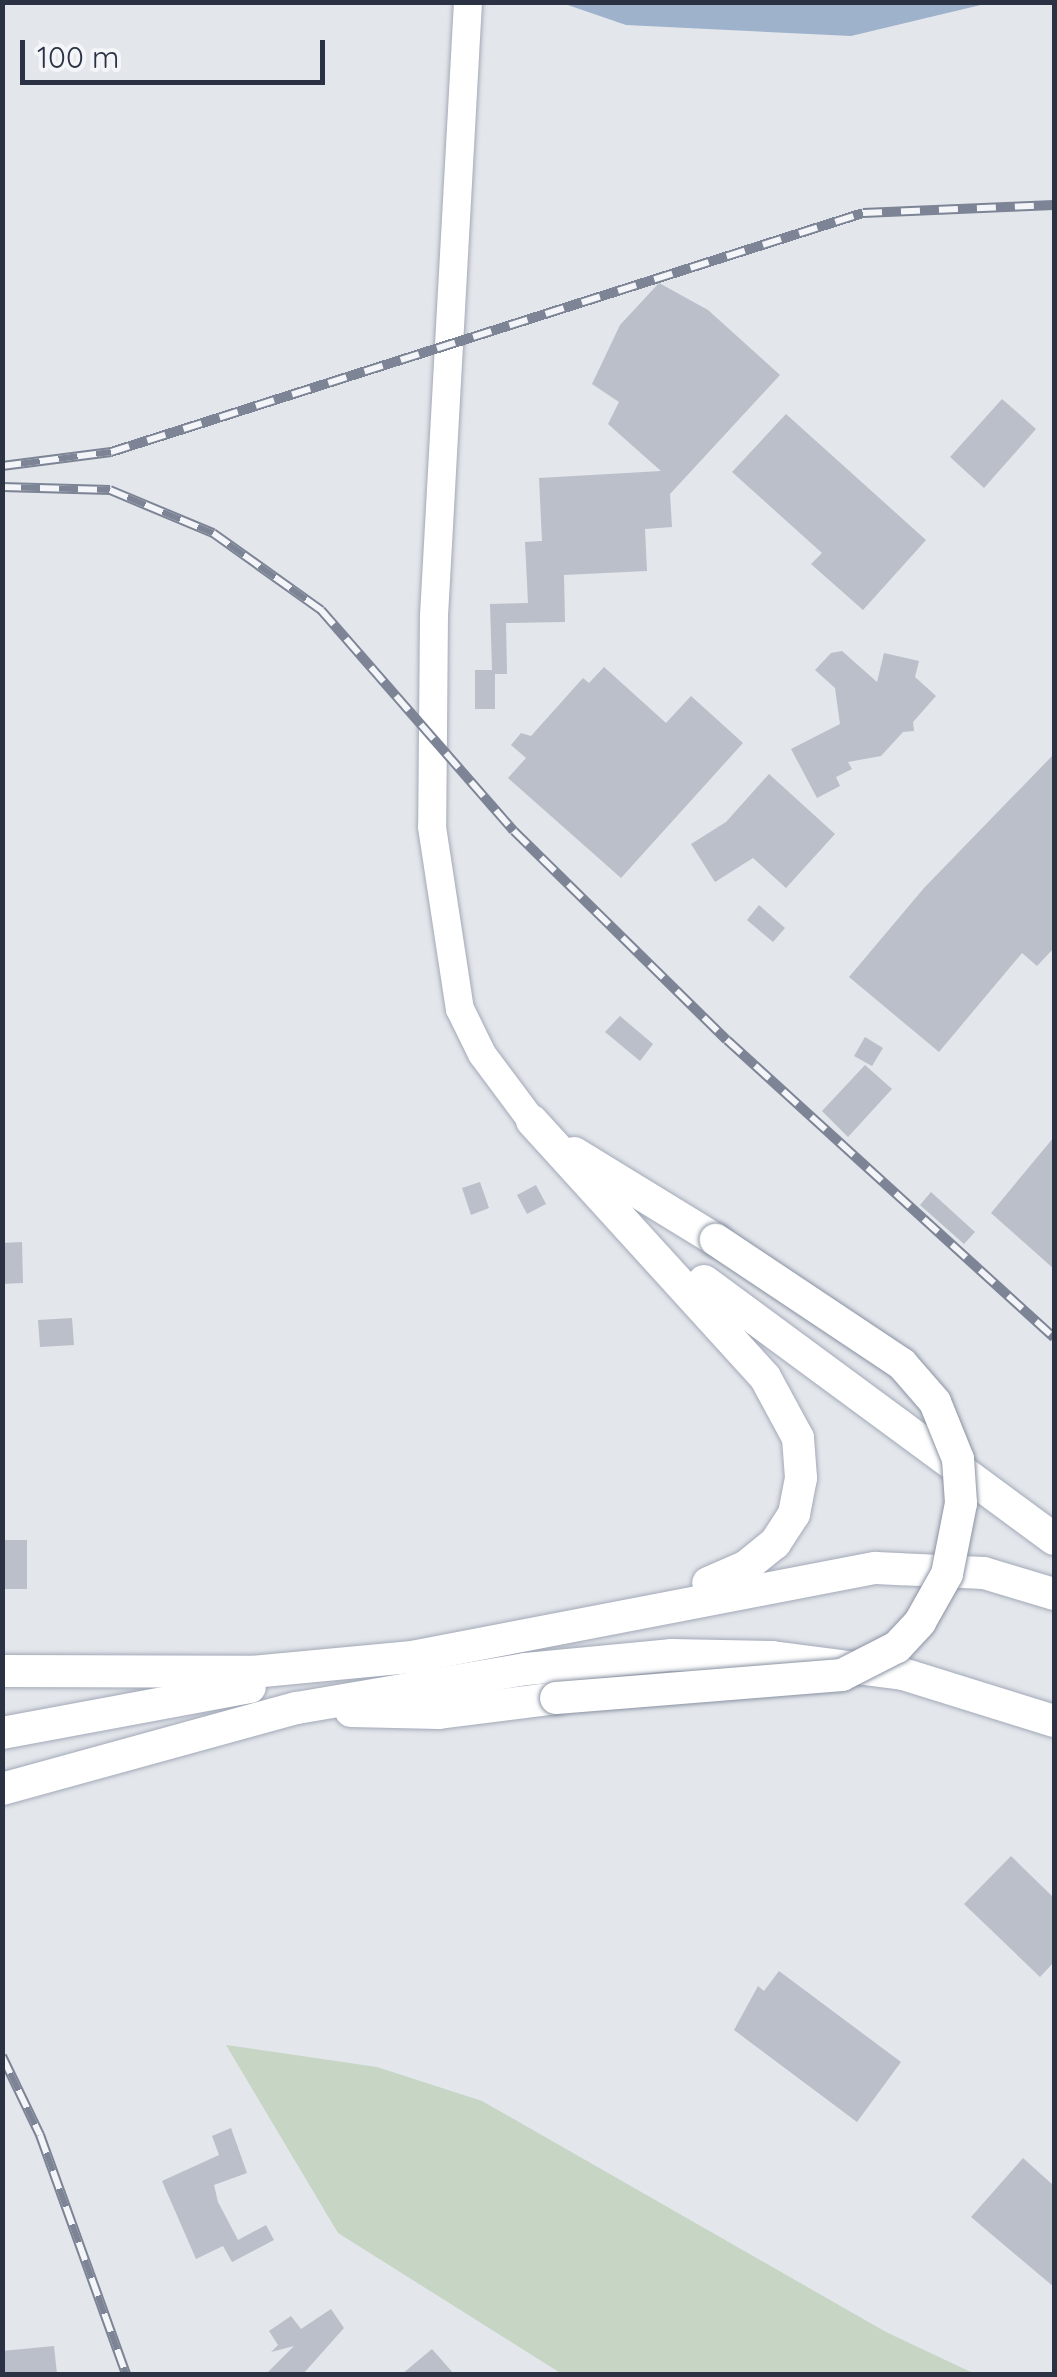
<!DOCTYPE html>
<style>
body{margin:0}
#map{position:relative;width:1057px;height:2377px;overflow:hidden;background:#e3e6eb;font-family:Quicksand,sans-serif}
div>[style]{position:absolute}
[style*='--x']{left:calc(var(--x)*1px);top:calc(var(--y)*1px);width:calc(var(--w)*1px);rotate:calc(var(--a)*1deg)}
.green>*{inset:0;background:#c7d5c4}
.water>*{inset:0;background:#9eb2cb}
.building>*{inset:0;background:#babfc9}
.roads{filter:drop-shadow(0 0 2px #a2a9b7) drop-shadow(0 0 2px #a2a9b7)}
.major>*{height:28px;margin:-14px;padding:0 14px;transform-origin:14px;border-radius:14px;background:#fff}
.highway>*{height:32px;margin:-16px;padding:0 16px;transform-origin:16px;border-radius:16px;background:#fff}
.rail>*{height:10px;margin-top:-5px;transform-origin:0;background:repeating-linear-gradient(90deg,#f3f5f8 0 19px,#7c8495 0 38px);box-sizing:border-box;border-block:2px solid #7c8495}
.bridges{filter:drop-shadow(0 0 2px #8a92a2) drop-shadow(0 0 2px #8a92a2)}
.highway-bridge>*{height:32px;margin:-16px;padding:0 16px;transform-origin:16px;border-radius:16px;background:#fff}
span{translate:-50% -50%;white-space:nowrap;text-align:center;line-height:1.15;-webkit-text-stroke:8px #f3f5f8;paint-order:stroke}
.frame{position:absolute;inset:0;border:5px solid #2a3244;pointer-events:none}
.scale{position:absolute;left:20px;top:40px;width:305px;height:45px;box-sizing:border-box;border:5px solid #2a3244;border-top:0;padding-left:12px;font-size:30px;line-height:35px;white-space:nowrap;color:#2a3244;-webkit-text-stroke:8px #f3f5f8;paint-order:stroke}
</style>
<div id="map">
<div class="green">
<i style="clip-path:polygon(226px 2045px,377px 2067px,482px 2101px,886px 2332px,975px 2374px,562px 2374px,338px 2233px)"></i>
</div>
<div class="water">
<i style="clip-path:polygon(562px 3px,989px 3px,851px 36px,626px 25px)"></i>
</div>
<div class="building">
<i style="clip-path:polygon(659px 283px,708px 310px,780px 375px,670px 494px,672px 527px,645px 529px,647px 571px,564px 575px,565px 622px,506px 623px,507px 674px,495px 674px,495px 709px,475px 709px,475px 670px,492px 670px,490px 604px,528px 603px,525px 542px,542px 541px,539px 478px,661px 471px,608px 424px,619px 402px,592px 384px,620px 325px)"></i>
<i style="clip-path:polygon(1002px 399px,1036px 429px,984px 488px,950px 457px)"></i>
<i style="clip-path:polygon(786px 414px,926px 540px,863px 610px,811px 564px,822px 553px,732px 472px)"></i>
<i style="clip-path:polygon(842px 651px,877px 682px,884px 653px,919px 661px,915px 677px,936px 696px,913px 722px,914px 731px,903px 732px,881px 756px,848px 762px,852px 769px,836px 777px,840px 786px,817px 798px,791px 749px,840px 724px,835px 688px,815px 670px,831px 653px)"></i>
<i style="clip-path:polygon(604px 667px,666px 723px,691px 696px,743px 743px,621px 878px,508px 778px,526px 758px,511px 745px,521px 733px,531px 736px,583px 678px,589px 683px)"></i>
<i style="clip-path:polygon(1054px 754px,1054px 948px,1037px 966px,1022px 953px,939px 1052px,849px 977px,924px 888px)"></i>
<i style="clip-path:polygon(769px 774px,835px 834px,786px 888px,753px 858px,715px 882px,691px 844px,726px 822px)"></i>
<i style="clip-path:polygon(759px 905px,785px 928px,773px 942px,747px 920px)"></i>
<i style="clip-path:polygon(620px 1016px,653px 1044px,640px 1061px,605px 1032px)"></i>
<i style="clip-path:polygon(865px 1037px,883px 1048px,872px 1066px,854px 1056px)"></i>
<i style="clip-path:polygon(865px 1065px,892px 1089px,848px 1137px,822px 1111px)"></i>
<i style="clip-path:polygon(1054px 1137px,1054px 1269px,991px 1213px)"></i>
<i style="clip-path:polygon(480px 1182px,489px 1208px,471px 1215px,462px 1188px)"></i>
<i style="clip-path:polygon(536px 1185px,546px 1204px,527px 1214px,517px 1195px)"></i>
<i style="clip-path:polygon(931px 1192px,975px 1232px,964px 1244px,920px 1205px)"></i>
<i style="clip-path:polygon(22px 1242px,23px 1283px,2px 1284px,2px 1243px)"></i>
<i style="clip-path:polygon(72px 1318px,74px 1345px,40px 1347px,38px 1320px)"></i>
<i style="clip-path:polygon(2px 1540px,27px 1540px,27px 1589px,2px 1589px)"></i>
<i style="clip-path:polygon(1011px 1856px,1054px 1898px,1054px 1962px,1040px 1977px,964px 1904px)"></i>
<i style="clip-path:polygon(779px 1971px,901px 2062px,857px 2122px,734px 2030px,758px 1986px,764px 1991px)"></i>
<i style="clip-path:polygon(231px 2128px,247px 2173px,214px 2185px,218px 2202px,238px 2240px,266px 2225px,274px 2240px,232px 2262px,223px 2246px,196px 2259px,162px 2181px,219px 2155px,212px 2136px)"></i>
<i style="clip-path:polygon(1023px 2158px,1054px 2186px,1054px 2287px,971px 2217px)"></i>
<i style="clip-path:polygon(331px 2309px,344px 2328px,303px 2374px,266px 2374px,294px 2346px,271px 2352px,278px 2345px,269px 2331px,291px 2316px,301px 2329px)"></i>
<i style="clip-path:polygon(54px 2346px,57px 2374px,2px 2374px,2px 2351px)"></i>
<i style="clip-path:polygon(432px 2349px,454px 2374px,402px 2374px)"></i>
</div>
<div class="roads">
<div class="major">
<i style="--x:468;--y:2;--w:615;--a:93.17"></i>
<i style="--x:434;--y:616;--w:211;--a:90.5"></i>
<i style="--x:432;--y:827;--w:184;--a:81.3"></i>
<i style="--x:460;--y:1009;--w:50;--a:63.9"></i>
<i style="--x:482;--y:1054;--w:84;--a:53.3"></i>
</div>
<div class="highway">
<i style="--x:532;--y:1121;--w:346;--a:47.7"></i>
<i style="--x:765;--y:1377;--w:69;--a:61.6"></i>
<i style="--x:798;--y:1438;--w:40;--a:85.7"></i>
<i style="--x:801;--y:1478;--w:37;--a:101"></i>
<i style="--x:794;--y:1514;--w:35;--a:123"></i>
<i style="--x:775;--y:1543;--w:38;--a:141"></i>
<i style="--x:745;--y:1567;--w:40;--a:156.6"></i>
<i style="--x:574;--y:1153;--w:167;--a:31.5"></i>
<i style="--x:704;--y:1281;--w:435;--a:36.4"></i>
<i style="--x:2;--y:1671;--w:250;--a:0.2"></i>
<i style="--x:252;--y:1672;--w:161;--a:-5.4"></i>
<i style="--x:412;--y:1657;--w:472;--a:-10.9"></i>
<i style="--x:876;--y:1568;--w:108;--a:2.7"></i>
<i style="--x:984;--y:1573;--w:73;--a:16.7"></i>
<i style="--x:351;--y:1711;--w:88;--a:1.3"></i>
<i style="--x:439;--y:1713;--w:118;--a:-7.3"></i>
<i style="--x:2;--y:1733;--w:252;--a:-10.5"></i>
<i style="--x:2;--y:1789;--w:306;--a:-15.4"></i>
<i style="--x:297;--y:1708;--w:232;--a:-9.7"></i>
<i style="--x:526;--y:1669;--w:147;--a:-5.5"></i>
<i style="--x:672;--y:1655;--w:100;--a:1.1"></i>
<i style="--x:772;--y:1657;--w:132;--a:7.4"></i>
<i style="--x:903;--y:1674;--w:158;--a:17.3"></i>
</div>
</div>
<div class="rail">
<i style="--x:2;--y:466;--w:110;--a:-7.3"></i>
<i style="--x:111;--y:452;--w:789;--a:-17.63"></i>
<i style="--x:863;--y:213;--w:191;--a:-2.4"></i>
<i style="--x:2;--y:487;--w:108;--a:1.6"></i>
<i style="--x:110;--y:490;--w:112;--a:22.7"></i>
<i style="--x:213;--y:533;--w:133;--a:35.5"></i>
<i style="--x:321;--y:610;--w:293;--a:48.9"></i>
<i style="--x:514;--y:831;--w:298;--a:44.5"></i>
<i style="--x:727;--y:1040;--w:442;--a:42.3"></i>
<i style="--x:2;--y:2056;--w:88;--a:64.3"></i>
<i style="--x:40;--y:2135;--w:254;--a:70.2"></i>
</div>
<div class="bridges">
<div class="highway-bridge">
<i style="--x:556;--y:1698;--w:287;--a:-4.6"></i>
<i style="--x:842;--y:1675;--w:62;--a:-27"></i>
<i style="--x:897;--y:1647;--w:34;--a:-47"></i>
<i style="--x:920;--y:1622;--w:55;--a:-60.6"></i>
<i style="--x:947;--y:1574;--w:72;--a:-78.8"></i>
<i style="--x:961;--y:1503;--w:44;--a:-93.9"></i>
<i style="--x:958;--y:1459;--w:61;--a:-112"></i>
<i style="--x:935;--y:1402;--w:50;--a:-131"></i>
<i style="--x:902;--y:1364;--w:224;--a:-146.3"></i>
</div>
</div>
<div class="frame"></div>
<div class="scale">100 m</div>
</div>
